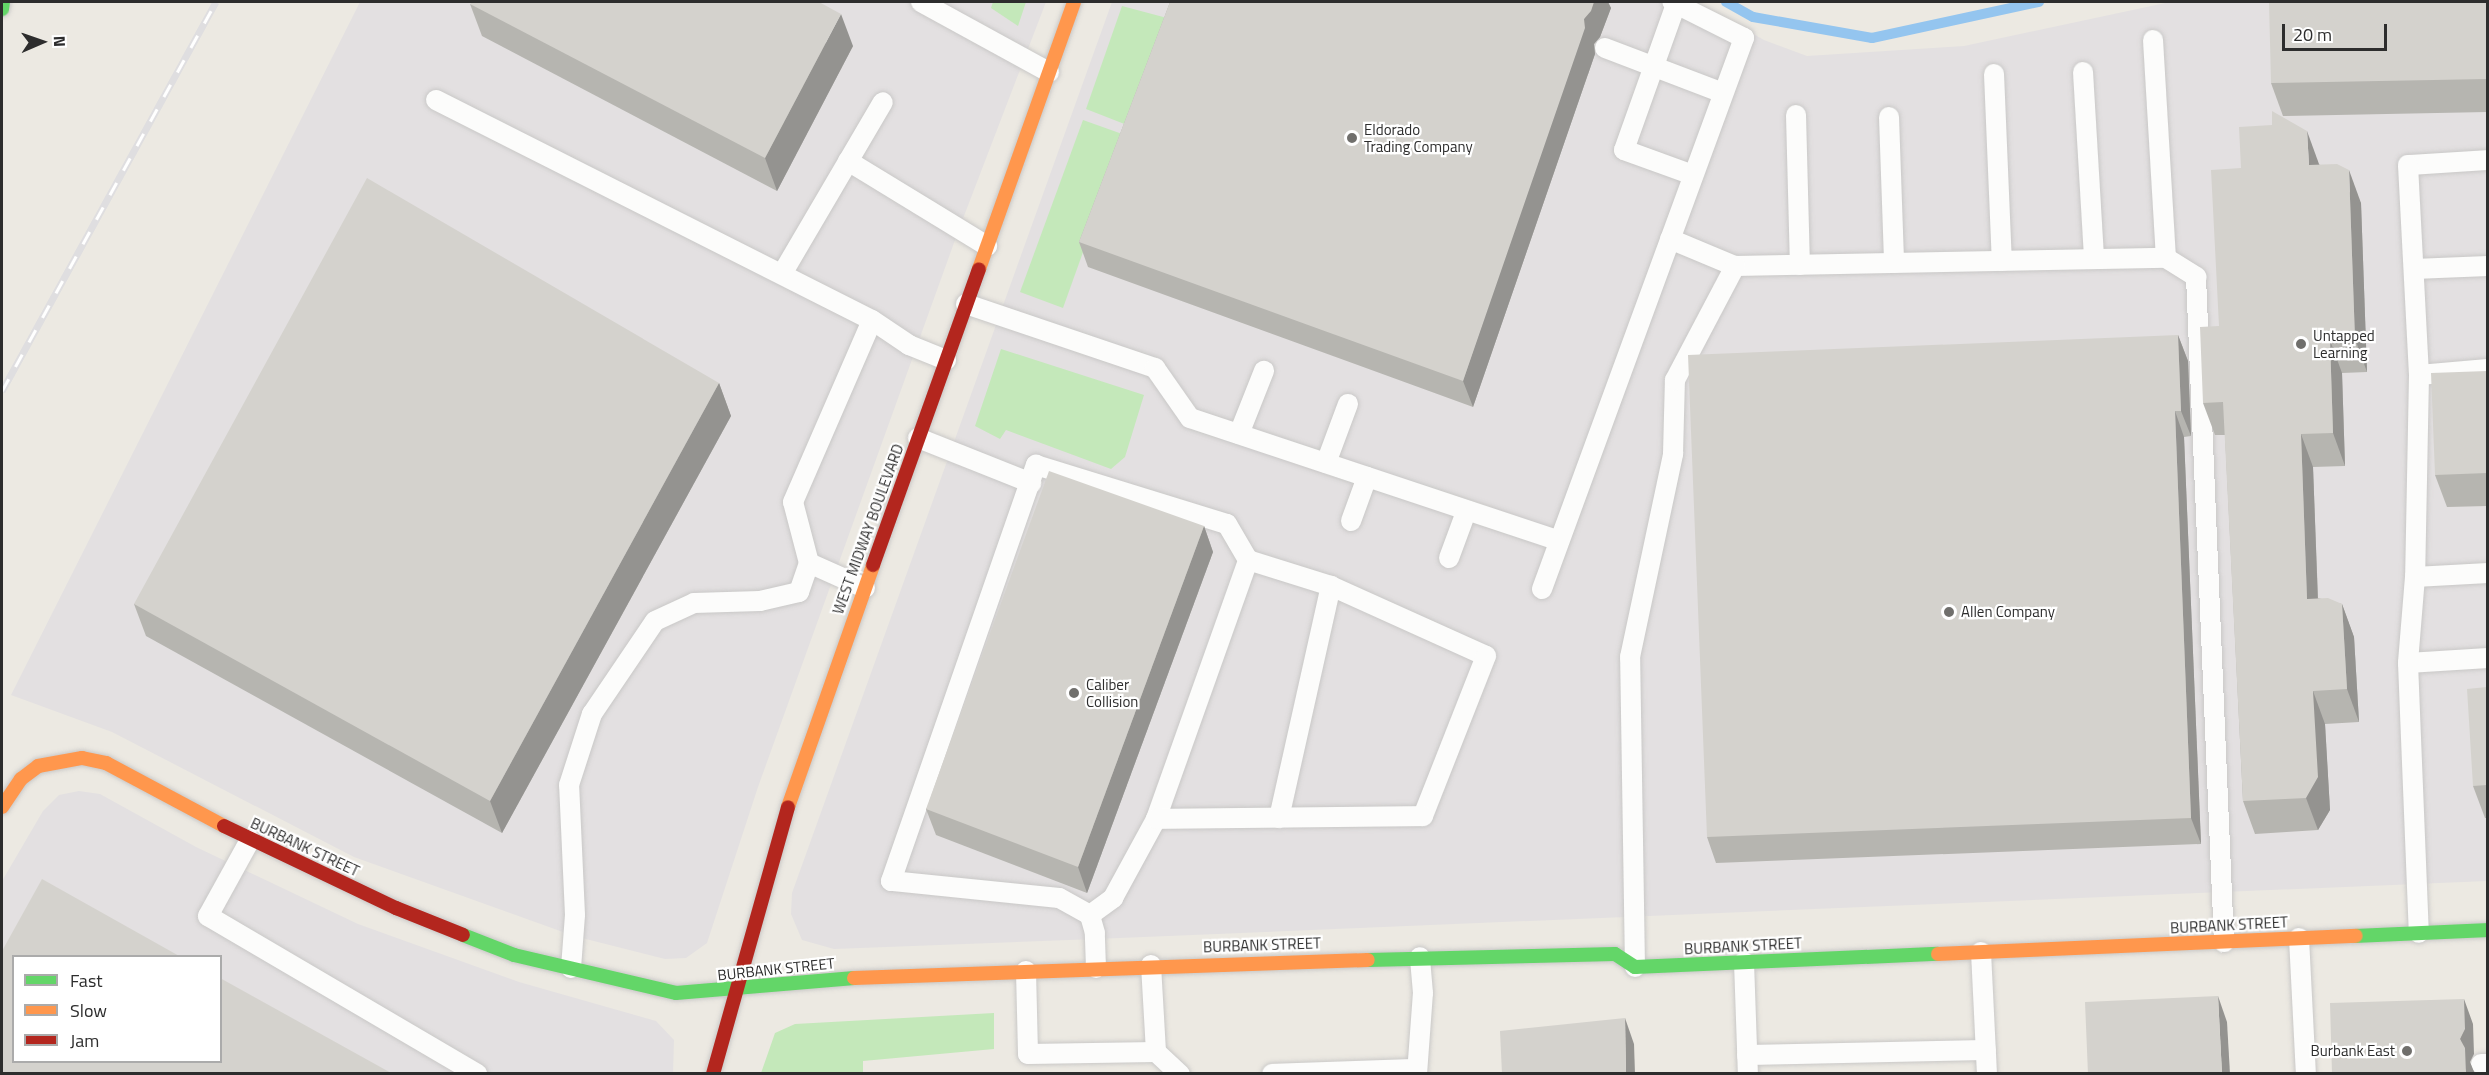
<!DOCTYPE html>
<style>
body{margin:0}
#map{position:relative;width:2489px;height:1075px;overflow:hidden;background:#ece9e2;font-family:"Titillium Web",sans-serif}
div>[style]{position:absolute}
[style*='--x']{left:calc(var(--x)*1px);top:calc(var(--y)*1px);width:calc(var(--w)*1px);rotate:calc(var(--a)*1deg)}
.industrial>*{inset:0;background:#e3e0e1}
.green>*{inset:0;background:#c4e8ba}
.stream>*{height:10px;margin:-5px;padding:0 5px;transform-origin:5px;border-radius:5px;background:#94c5ef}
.roads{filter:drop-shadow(0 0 2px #c9c8c7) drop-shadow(0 0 2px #c9c8c7)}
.lane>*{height:20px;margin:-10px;padding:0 10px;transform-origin:10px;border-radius:10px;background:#fcfcfb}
.fast>*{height:14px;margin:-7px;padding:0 7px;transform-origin:7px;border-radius:7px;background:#63d668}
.slow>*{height:14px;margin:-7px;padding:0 7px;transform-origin:7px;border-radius:7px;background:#ff974d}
.jam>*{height:14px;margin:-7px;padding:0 7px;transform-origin:7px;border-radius:7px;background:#b3261e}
.rail>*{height:7px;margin-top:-3.5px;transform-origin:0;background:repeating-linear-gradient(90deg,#fff 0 14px,#dfdee0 0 28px);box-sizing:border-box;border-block:2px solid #dfdee0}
.wall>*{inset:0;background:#b6b5b0}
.shaded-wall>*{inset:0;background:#949390}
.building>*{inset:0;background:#d4d2cd}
.dots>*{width:16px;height:16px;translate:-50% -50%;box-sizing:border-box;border:3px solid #fff;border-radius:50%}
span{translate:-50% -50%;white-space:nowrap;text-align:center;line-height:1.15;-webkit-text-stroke:4.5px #fff;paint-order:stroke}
.poi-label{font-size:15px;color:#2d2d2d}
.left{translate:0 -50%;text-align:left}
.right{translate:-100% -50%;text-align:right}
.street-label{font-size:15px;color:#2d2d2d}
.frame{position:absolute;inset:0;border:3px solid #2d2d2d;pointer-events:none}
.legend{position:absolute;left:12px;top:955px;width:210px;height:108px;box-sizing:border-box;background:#fff;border:2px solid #ababab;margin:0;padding:8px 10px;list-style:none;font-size:18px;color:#2d2d2d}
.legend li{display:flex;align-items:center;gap:12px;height:30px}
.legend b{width:30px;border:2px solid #ababab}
.north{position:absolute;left:12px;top:12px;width:60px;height:60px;-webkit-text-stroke:4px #fff;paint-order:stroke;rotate:88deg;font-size:16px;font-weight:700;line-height:24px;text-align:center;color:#2d2d2d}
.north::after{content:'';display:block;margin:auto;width:21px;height:27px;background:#2d2d2d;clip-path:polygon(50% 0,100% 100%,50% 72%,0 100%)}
.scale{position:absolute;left:2282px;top:24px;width:105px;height:27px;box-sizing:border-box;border:3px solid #2d2d2d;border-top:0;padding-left:8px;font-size:18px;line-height:21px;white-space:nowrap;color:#2d2d2d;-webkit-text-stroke:4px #fff;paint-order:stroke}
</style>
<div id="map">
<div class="industrial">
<i style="clip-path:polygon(360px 2px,1046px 2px,959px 229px,758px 787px,707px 943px,686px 958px,665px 959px,574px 936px,354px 857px,112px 732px,11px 695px)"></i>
<i style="clip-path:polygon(1112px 2px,1696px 2px,1764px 40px,1807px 56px,1964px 46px,2170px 2px,2487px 2px,2487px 881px,1095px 939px,834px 949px,802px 940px,791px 914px,792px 893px)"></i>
<i style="clip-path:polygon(evenodd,79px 791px,100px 794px,196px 847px,358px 924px,519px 982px,656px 1021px,674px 1040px,673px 1074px,2px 1074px,2px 881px,43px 811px,59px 795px,79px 791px,14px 956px,220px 956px,220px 1062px,14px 1062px,14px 956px)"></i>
</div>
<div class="green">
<i style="clip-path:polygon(993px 2px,1026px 2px,1018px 26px,991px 8px)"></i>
<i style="clip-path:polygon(1122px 6px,1167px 18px,1127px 125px,1086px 109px)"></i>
<i style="clip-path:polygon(1083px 120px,1125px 135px,1063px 308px,1020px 292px)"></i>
<i style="clip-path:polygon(1001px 349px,1144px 395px,1125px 457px,1111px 469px,1006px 430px,1000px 439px,975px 426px)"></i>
<i style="clip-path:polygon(994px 1013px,994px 1049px,863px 1061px,863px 1073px,761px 1073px,775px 1033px,795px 1024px)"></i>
</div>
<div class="stream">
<i style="--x:1726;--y:2;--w:31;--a:29"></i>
<i style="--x:1753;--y:17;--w:121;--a:10"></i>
<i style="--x:1872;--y:38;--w:171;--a:-12.2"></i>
</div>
<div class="roads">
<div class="lane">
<i style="--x:921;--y:2;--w:146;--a:28.7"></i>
<i style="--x:1676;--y:4;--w:155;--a:109.6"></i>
<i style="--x:1624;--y:150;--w:73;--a:19.9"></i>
<i style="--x:2153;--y:40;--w:218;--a:86.6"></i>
<i style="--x:1605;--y:48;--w:126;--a:20.9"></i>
<i style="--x:2083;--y:72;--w:187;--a:86.6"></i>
<i style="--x:1994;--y:74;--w:187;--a:87.6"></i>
<i style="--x:436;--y:100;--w:488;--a:26.8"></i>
<i style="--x:872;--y:320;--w:45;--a:34"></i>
<i style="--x:909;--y:345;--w:40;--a:22"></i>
<i style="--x:1796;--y:115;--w:150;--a:88.5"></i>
<i style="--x:1889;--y:117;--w:146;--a:88"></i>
<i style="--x:2488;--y:160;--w:80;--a:176.4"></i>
<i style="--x:2408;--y:165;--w:210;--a:87"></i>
<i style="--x:2419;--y:375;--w:69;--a:-5"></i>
<i style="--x:848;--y:161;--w:163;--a:31.4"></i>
<i style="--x:1670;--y:239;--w:70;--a:22.6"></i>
<i style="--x:1735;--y:266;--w:431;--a:-1.1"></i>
<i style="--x:2166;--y:258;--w:36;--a:32"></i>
<i style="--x:2196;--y:277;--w:666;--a:87.59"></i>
<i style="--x:2414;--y:269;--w:74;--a:-2.3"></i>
<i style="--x:782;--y:274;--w:199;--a:-59.6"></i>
<i style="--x:966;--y:304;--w:200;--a:18.7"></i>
<i style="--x:1155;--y:368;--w:61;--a:55"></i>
<i style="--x:1190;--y:418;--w:389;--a:18.4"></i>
<i style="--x:2419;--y:375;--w:202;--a:91.1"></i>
<i style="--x:2415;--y:577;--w:86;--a:94.7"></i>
<i style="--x:2408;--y:663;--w:270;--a:87.7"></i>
<i style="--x:1239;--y:434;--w:68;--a:-68.4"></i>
<i style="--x:918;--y:438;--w:122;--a:21.7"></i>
<i style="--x:1326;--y:463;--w:63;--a:-69.6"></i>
<i style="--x:1351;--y:521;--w:47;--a:-70"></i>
<i style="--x:1449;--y:558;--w:49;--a:-69.7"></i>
<i style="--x:2415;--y:577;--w:73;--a:-3.1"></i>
<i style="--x:865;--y:588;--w:61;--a:-155.9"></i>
<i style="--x:809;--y:563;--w:63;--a:-104.7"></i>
<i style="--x:793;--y:502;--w:198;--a:-66.5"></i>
<i style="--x:1542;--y:589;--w:587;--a:-69.87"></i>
<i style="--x:1744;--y:38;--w:80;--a:-153.4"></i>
<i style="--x:2408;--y:663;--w:80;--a:-3.6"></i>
<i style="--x:1279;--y:818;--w:238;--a:-77.4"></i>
<i style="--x:250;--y:840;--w:87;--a:118.9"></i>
<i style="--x:208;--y:916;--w:312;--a:30.4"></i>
<i style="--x:1090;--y:915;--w:29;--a:-36"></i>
<i style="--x:1113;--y:898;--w:90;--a:-61.4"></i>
<i style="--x:1156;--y:819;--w:275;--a:-70.4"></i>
<i style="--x:2299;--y:938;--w:136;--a:87.1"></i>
<i style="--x:1981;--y:952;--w:122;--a:87.2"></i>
<i style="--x:1744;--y:962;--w:112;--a:88"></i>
<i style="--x:1151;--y:965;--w:87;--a:86.7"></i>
<i style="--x:1156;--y:1052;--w:33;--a:43"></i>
<i style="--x:1635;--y:967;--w:310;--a:-90.9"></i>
<i style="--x:1630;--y:657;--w:208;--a:-78"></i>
<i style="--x:1673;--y:454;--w:74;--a:-88.5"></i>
<i style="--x:1675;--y:380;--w:129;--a:-62.2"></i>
<i style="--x:571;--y:968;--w:53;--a:-85.7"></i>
<i style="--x:575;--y:915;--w:130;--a:-92.6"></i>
<i style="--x:569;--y:785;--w:75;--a:-72.1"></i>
<i style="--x:592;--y:714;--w:112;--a:-55.9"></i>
<i style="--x:655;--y:621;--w:43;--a:-24.8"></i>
<i style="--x:694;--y:603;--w:66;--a:-1.7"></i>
<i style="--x:760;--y:601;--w:40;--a:-13"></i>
<i style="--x:799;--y:592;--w:31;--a:-71"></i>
<i style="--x:1096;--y:968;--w:35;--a:-92"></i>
<i style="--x:1095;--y:933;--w:19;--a:-106"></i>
<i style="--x:1090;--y:915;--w:35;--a:-151"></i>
<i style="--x:1059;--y:898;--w:169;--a:-174.2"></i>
<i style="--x:891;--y:881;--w:441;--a:-70.8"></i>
<i style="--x:1036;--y:465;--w:200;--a:17.2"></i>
<i style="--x:1227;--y:524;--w:42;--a:59.7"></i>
<i style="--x:1248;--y:560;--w:87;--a:17.4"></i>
<i style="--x:1331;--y:586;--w:170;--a:24.3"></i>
<i style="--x:1486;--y:656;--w:172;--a:111.5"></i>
<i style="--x:1423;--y:816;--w:267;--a:179.4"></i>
<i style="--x:1026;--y:971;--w:83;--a:88.6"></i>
<i style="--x:1028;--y:1054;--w:128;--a:-0.9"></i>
<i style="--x:1747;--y:1055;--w:239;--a:-1.2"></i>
<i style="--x:2481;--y:1064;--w:7;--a:0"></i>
<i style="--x:1272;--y:1074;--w:145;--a:-2"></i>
<i style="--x:1417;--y:1074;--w:81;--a:-85.8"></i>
<i style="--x:1423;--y:993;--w:36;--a:-95"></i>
</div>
<div class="fast">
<i style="--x:2;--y:9;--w:7;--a:-82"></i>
<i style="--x:463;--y:935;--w:55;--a:21.4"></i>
<i style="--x:514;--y:955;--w:166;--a:13.2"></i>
<i style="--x:676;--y:993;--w:179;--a:-4.8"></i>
<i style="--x:2356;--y:936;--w:132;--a:-2.6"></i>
<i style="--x:1368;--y:960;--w:247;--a:-1.4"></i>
<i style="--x:1615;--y:954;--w:24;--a:33"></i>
<i style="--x:1635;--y:967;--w:303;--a:-2.5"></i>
</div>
<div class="slow">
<i style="--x:979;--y:269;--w:283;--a:-70.4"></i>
<i style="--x:2;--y:807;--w:34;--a:-56"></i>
<i style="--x:21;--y:779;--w:21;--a:-37"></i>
<i style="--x:38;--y:766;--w:45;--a:-10.3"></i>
<i style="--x:82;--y:758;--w:25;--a:12"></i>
<i style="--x:106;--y:763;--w:134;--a:28.1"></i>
<i style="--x:788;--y:807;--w:256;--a:-70.6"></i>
<i style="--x:1938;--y:954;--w:418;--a:-2.5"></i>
<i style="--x:854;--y:978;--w:514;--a:-2.01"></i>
</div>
<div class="jam">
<i style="--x:873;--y:565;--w:314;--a:-70.3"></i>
<i style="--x:224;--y:826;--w:191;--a:25.5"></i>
<i style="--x:396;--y:908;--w:72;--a:21.9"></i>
<i style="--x:713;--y:1074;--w:277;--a:-74.3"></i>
</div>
</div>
<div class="rail">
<i style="--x:2;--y:391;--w:444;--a:-61.2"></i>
</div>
<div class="wall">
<i style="clip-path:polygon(1170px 2px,1608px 2px,1611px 8px,1600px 37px,1594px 44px,1595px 54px,1473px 407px,1088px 267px,1079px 242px)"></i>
<i style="clip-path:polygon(2487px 2px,2487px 112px,2283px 116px,2271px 83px)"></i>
<i style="clip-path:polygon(470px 4px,853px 46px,777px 191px,482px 36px)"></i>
<i style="clip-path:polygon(2319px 164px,2361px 203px,2367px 372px,2342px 373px,2345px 466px,2313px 467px,2318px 598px,2342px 604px,2354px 637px,2359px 722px,2325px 724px,2330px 810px,2318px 830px,2255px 834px,2243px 801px,2225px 435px,2215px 435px,2203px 403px,2219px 326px,2241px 168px)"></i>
<i style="clip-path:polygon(2178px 335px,2188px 361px,2191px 436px,2184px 437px,2201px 844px,1716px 863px,1707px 837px)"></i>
<i style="clip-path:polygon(2487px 371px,2487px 506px,2447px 507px,2435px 475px)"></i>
<i style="clip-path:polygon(719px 383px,731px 416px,502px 833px,146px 636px,134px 604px)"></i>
<i style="clip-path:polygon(1204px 526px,1213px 552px,1087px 893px,936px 835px,926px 809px)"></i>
<i style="clip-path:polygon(2487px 687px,2487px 818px,2485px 818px,2473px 786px)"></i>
</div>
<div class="shaded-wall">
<i style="clip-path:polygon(1594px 2px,1608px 2px,1611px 8px,1600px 37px,1594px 44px,1595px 54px,1473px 407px,1463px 381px,1584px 19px)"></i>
<i style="clip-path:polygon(841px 14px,853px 46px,777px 191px,765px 158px)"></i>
<i style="clip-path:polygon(2307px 131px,2319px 164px,2320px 197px,2309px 165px)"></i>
<i style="clip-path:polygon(2349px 170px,2361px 203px,2367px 372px,2355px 339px)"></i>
<i style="clip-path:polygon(2178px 335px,2188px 361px,2191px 436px,2181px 411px)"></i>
<i style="clip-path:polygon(2330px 340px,2342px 373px,2345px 466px,2333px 433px)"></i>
<i style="clip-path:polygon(719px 383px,731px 416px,502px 833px,490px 801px)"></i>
<i style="clip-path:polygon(2175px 411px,2184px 437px,2201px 844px,2191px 818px)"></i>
<i style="clip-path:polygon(2301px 434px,2313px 467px,2319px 631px,2307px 599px)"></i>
<i style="clip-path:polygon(1204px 526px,1213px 552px,1087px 893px,1078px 867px)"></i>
<i style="clip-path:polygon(2342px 604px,2354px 637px,2359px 722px,2347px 689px)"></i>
<i style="clip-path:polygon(2313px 691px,2325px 724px,2330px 810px,2318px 830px,2306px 798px)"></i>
<i style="clip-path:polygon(2218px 996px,2227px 1022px,2230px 1074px,2222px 1074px)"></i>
<i style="clip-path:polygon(2464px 999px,2473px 1024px,2474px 1054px,2470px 1062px,2475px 1074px,2466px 1074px,2460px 1039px)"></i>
<i style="clip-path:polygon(1625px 1018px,1634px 1044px,1635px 1074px,1626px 1074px)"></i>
</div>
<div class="building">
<i style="clip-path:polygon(472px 2px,819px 2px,841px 14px,765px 158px,470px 4px)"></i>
<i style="clip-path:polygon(1170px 2px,1594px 2px,1591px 11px,1584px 19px,1585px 28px,1463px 381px,1079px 242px)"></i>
<i style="clip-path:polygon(2269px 2px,2487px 2px,2487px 79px,2271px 83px)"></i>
<i style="clip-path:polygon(2272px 111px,2307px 131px,2309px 165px,2337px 164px,2349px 170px,2355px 339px,2330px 340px,2333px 433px,2301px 434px,2307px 599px,2328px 598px,2342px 604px,2347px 689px,2313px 691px,2318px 777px,2306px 798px,2243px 801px,2223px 402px,2203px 403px,2200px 327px,2219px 326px,2211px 170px,2241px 168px,2239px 127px,2272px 125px)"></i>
<i style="clip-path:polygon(367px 178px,719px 383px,490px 801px,134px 604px)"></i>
<i style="clip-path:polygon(2178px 335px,2181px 411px,2175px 411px,2191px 818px,1707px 837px,1688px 355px)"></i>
<i style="clip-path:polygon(2487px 371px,2487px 473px,2435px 475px,2431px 373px)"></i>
<i style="clip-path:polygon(1049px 471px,1204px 526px,1078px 867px,926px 809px)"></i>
<i style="clip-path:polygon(2487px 687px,2487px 785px,2473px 786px,2467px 689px)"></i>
<i style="clip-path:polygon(42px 879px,181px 957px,14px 957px,14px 1062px,220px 1062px,220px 978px,393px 1074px,2px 1074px,2px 951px)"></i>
<i style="clip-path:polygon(2218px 996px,2222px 1074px,2088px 1074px,2085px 1002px)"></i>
<i style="clip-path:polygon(2464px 999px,2465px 1029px,2460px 1039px,2465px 1048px,2466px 1074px,2332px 1074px,2330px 1003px)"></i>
<i style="clip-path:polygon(1625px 1018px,1626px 1074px,1502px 1074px,1500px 1031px)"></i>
<i style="clip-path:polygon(1133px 1072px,1133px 1074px,1104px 1074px)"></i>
</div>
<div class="dots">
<i style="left:1352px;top:138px;background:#706f6c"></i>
<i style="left:2301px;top:344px;background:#706f6c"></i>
<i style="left:1949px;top:612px;background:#706f6c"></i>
<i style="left:1074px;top:693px;background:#706f6c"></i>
<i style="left:2407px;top:1051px;background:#706f6c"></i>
</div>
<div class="poi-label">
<span class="left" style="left:1364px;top:138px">Eldorado<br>Trading Company</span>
<span class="left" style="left:2313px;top:344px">Untapped<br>Learning</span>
<span class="left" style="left:1961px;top:612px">Allen Company</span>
<span class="left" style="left:1086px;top:693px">Caliber<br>Collision</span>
<span class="right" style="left:2395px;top:1051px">Burbank East</span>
</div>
<div class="street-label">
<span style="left:868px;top:529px;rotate:-70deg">WEST MIDWAY BOULEVARD</span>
<span style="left:305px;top:847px;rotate:25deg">BURBANK STREET</span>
<span style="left:2229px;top:925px;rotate:-3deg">BURBANK STREET</span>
<span style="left:1262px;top:945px;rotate:-2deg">BURBANK STREET</span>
<span style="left:1743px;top:946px;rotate:-3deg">BURBANK STREET</span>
<span style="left:776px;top:969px;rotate:-6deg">BURBANK STREET</span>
</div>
<div class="frame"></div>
<ul class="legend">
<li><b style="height:8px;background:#63d668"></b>Fast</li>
<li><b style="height:8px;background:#ff974d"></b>Slow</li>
<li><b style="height:8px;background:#b3261e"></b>Jam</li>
</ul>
<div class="north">N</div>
<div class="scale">20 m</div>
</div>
